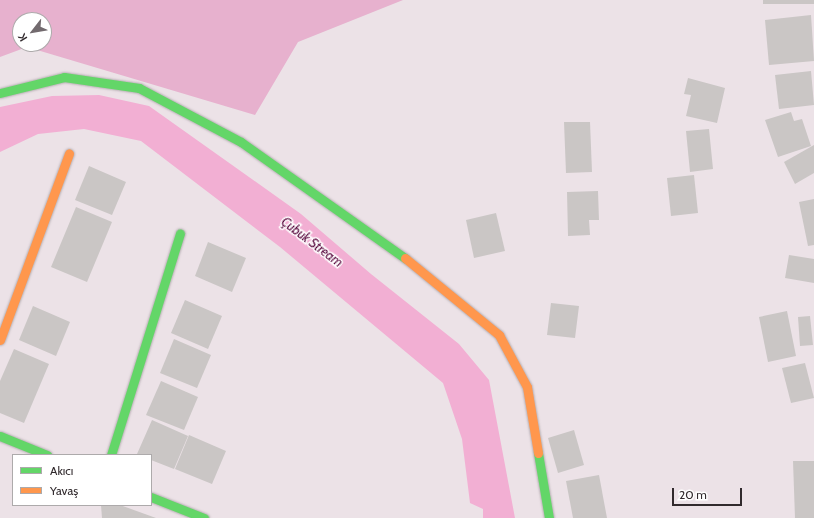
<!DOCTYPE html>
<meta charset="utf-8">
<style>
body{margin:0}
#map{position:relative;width:814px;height:518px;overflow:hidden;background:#ece2e7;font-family:Cabin,sans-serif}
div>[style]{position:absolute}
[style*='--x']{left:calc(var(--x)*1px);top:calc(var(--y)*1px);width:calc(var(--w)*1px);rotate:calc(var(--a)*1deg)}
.forest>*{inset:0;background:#e7b1ce}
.water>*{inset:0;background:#f2afd3}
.building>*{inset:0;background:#cac6c5}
.roads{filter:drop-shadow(0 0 1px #b7afb3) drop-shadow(0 0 1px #b7afb3)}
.fast>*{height:9px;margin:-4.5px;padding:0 4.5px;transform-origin:4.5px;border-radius:4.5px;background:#63d668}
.slow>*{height:9px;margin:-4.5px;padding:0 4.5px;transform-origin:4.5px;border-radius:4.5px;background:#ff974d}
span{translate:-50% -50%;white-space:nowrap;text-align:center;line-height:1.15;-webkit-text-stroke:3px #fff;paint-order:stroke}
.water-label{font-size:13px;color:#56033a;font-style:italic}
.legend{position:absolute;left:12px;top:454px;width:140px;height:52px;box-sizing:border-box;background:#fff;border:1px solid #adaaab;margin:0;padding:5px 7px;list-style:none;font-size:12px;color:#312a2d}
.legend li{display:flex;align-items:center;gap:8px;height:20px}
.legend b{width:20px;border:1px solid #adaaab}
.north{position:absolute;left:12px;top:12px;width:40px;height:40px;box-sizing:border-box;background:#fff;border:1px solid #adaaab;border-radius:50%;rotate:239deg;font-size:11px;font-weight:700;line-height:16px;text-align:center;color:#312a2d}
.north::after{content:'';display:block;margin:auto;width:14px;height:18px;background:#726a6e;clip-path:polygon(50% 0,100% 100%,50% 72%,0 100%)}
.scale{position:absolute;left:672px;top:488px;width:70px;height:18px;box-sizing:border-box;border:2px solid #312a2d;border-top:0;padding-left:5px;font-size:12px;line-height:14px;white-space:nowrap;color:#312a2d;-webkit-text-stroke:3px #fff;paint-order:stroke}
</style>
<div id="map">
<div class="forest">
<i style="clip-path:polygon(evenodd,0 0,403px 0,298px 42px,255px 115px,27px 47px,0 57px,0 0,20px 20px,44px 20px,44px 44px,20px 44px,20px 20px)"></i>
</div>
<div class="water">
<i style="clip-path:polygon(99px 95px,149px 106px,301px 214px,371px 274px,459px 344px,489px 380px,515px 518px,483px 518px,483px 509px,470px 503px,462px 439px,443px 383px,280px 247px,141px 141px,84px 129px,38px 134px,0 152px,0 107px,52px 96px)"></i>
</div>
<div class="building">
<i style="clip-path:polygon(763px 0,814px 0,814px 4px,763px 4px)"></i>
<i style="clip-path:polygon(811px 15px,814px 61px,769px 65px,765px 20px)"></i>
<i style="clip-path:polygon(811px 71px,814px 105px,779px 109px,775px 75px)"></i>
<i style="clip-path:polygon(688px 78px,725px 88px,717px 123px,686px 116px,691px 95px,684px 94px)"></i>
<i style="clip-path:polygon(791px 112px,794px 121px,802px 119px,811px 146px,778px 157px,765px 120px)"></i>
<i style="clip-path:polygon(564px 122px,590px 122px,592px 172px,566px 173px)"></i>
<i style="clip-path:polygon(709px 129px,713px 169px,690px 172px,686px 131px)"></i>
<i style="clip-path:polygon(814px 145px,814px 173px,795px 184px,784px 162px)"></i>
<i style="clip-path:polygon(89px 166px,126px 182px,112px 215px,75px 200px)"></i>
<i style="clip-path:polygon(694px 175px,698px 213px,671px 216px,667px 178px)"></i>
<i style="clip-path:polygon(598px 191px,599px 220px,589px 220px,590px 235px,568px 236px,567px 192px)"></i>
<i style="clip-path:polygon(814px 199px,814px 245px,808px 246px,799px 202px)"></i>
<i style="clip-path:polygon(76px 207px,112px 222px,87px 282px,51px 267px)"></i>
<i style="clip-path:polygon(496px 213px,505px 251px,474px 258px,466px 220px)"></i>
<i style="clip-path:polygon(208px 242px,246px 258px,232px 292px,195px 276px)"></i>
<i style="clip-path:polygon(789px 255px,814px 259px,814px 283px,785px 278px)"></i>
<i style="clip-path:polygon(185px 300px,222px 316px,208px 349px,171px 333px)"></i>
<i style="clip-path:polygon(551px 303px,579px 306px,575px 338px,547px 335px)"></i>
<i style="clip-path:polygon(33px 306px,70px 322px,56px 356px,19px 340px)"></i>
<i style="clip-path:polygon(787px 311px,796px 356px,768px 362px,759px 317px)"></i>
<i style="clip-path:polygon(810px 316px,813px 345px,800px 346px,798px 317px)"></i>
<i style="clip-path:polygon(174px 339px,211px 355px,197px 388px,160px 373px)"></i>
<i style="clip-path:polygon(14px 349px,49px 364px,24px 423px,0 413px,0 381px)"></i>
<i style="clip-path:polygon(805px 363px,814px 398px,791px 403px,782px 368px)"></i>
<i style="clip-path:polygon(161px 381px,198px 397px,184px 430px,146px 415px)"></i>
<i style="clip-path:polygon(152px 420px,188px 436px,174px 469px,151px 460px,151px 455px,137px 454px)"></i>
<i style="clip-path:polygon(574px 430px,584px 465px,558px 473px,548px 438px)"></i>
<i style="clip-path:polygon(189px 435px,226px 451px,212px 484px,175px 469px)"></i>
<i style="clip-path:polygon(793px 461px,814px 461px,814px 518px,795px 518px)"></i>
<i style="clip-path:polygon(599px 475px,607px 518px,573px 518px,566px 481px)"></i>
<i style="clip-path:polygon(101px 505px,120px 505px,156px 518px,102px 518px)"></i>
</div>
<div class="roads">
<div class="fast">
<i style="--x:0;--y:93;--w:66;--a:-14"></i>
<i style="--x:64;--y:77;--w:76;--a:8.3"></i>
<i style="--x:139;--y:88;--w:115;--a:27.9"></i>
<i style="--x:241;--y:142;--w:201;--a:35.3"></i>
<i style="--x:0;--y:436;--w:51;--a:22"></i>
<i style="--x:538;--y:453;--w:66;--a:80.4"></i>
<i style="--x:111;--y:455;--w:232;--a:-72.7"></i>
<i style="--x:151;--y:497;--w:57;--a:21.6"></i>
</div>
<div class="slow">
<i style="--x:405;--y:258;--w:122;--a:39.3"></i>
<i style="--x:499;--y:335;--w:59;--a:61.7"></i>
<i style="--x:527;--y:387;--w:67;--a:80.5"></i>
<i style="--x:0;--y:340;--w:199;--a:-69.7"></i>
</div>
</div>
<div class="water-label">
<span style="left:312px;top:242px;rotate:37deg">Çubuk Stream</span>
</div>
<ul class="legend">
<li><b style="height:5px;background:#63d668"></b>Akıcı</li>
<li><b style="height:5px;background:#ff974d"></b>Yavaş</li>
</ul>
<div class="north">K</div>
<div class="scale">20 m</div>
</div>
